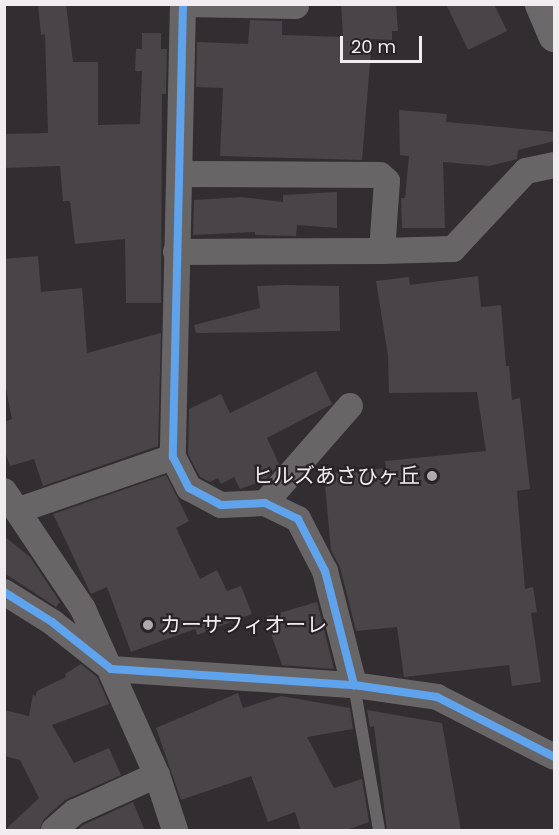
<!DOCTYPE html>
<meta charset="utf-8">
<style>
body{margin:0}
#map{position:relative;width:559px;height:835px;overflow:hidden;background:#322d30;font-family:Poppins,"Noto Sans JP",sans-serif}
div>[style]{position:absolute}
[style*='--x']{left:calc(var(--x)*1px);top:calc(var(--y)*1px);width:calc(var(--w)*1px);rotate:calc(var(--a)*1deg)}
.building>*{inset:0;background:#484447}
.lane>*{height:12px;margin:-6px;padding:0 6px;transform-origin:6px;border-radius:6px;background:#686567}
.street>*{height:26px;margin:-13px;padding:0 13px;transform-origin:13px;border-radius:13px;background:#686567}
.secondary>*{height:33px;margin:-16.5px;padding:0 16.5px;transform-origin:16.5px;border-radius:16.5px;background:#6a6869}
.cycleway>*{height:8px;margin:-4px;padding:0 4px;transform-origin:4px;border-radius:4px;background:#60a3ed}
.dots>*{width:16px;height:16px;translate:-50% -50%;box-sizing:border-box;border:3px solid #292226;border-radius:50%}
span{translate:-50% -50%;white-space:nowrap;text-align:center;line-height:1.15;-webkit-text-stroke:4.5px #292226;paint-order:stroke}
.poi-label{font-size:21px;color:#f1ecef}
.right{translate:-100% -50%;text-align:right}
.left{translate:0 -50%;text-align:left}
.frame{position:absolute;inset:0;border:6px solid #f1ecef;pointer-events:none}
.scale{position:absolute;left:340px;top:36px;width:82px;height:27px;box-sizing:border-box;border:3px solid #f1ecef;border-top:0;padding-left:8px;font-size:18px;line-height:21px;white-space:nowrap;color:#f1ecef;-webkit-text-stroke:4px #292226;paint-order:stroke}
</style>
<div id="map">
<div class="building">
<i style="clip-path:polygon(38px 4px,66px 4px,73px 62px,98px 62px,98px 125px,140px 124px,142px 71px,135px 71px,136px 49px,142px 49px,142px 33px,161px 33px,161px 49px,167px 49px,166px 94px,162px 94px,161px 303px,126px 303px,125px 239px,75px 244px,70px 201px,63px 201px,60px 166px,4px 168px,4px 134px,48px 133px,45px 34px,41px 35px)"></i>
<i style="clip-path:polygon(341px 4px,396px 4px,398px 31px,392px 31px,392px 40px,372px 39px,362px 160px,220px 156px,223px 88px,196px 87px,197px 42px,248px 44px,250px 20px,282px 21px,282px 35px,343px 37px)"></i>
<i style="clip-path:polygon(446px 4px,494px 4px,507px 31px,468px 50px)"></i>
<i style="clip-path:polygon(399px 110px,447px 114px,446px 122px,555px 132px,555px 141px,518px 150px,517px 159px,489px 166px,443px 162px,445px 228px,402px 228px,401px 198px,405px 198px,409px 156px,400px 155px)"></i>
<i style="clip-path:polygon(337px 192px,337px 228px,297px 225px,296px 236px,255px 235px,255px 232px,193px 235px,194px 200px,241px 197px,283px 202px,283px 195px)"></i>
<i style="clip-path:polygon(38px 256px,41px 292px,82px 288px,87px 353px,161px 333px,158px 446px,43px 486px,34px 459px,10px 466px,4px 449px,4px 422px,12px 419px,4px 379px,4px 259px)"></i>
<i style="clip-path:polygon(478px 276px,481px 307px,501px 305px,506px 366px,509px 366px,512px 400px,520px 398px,530px 489px,517px 491px,525px 589px,533px 587px,537px 612px,531px 613px,541px 682px,512px 686px,509px 665px,404px 677px,397px 627px,356px 631px,340px 567px,331px 550px,324px 474px,386px 468px,385px 461px,486px 451px,477px 392px,389px 393px,388px 356px,376px 281px,409px 277px,410px 285px)"></i>
<i style="clip-path:polygon(285px 285px,339px 286px,340px 331px,196px 333px,194px 325px,260px 308px,257px 286px)"></i>
<i style="clip-path:polygon(316px 371px,332px 404px,267px 438px,279px 464px,265px 480px,240px 489px,234px 477px,221px 484px,218px 478px,210px 482px,200px 477px,188px 454px,189px 409px,221px 394px,230px 413px)"></i>
<i style="clip-path:polygon(166px 475px,189px 521px,176px 528px,200px 579px,217px 570px,227px 591px,241px 586px,252px 614px,197px 635px,195px 629px,131px 652px,107px 587px,91px 594px,53px 514px)"></i>
<i style="clip-path:polygon(4px 536px,30px 557px,60px 602px,56px 607px,4px 573px)"></i>
<i style="clip-path:polygon(317px 602px,334px 669px,282px 665px,265px 617px)"></i>
<i style="clip-path:polygon(81px 664px,97px 677px,109px 704px,52px 725px,74px 763px,109px 748px,121px 775px,65px 800px,44px 819px,39px 831px,4px 831px,39px 798px,20px 760px,4px 756px,4px 710px,29px 716px,33px 694px,35px 697px,37px 691px,66px 677px,65px 674px)"></i>
<i style="clip-path:polygon(238px 693px,243px 708px,281px 696px,350px 708px,353px 729px,307px 737px,334px 788px,362px 779px,369px 822px,344px 831px,301px 831px,295px 812px,268px 822px,251px 776px,181px 800px,156px 728px)"></i>
<i style="clip-path:polygon(367px 710px,442px 723px,461px 831px,387px 831px,374px 726px,370px 727px)"></i>
<i style="clip-path:polygon(133px 802px,145px 831px,76px 831px,83px 825px)"></i>
</div>
<div class="lane">
<i style="--x:354;--y:685;--w:147;--a:80.2"></i>
</div>
<div class="street">
<i style="--x:183;--y:4;--w:453;--a:91.3"></i>
<i style="--x:173;--y:457;--w:35;--a:63"></i>
<i style="--x:189;--y:488;--w:36;--a:28"></i>
<i style="--x:221;--y:505;--w:44;--a:-2.6"></i>
<i style="--x:265;--y:503;--w:37;--a:26"></i>
<i style="--x:298;--y:519;--w:59;--a:62.6"></i>
<i style="--x:325;--y:571;--w:118;--a:75.7"></i>
<i style="--x:184;--y:4;--w:112;--a:1"></i>
<i style="--x:382;--y:251;--w:71;--a:-1.6"></i>
<i style="--x:453;--y:249;--w:107;--a:-46.9"></i>
<i style="--x:526;--y:171;--w:29;--a:-12"></i>
<i style="--x:176;--y:252;--w:206;--a:-0.3"></i>
<i style="--x:382;--y:251;--w:70;--a:-85.9"></i>
<i style="--x:387;--y:181;--w:9;--a:-139"></i>
<i style="--x:380;--y:175;--w:200;--a:-179.7"></i>
<i style="--x:4;--y:491;--w:142;--a:56.2"></i>
<i style="--x:83;--y:609;--w:182;--a:66"></i>
<i style="--x:157;--y:775;--w:58;--a:71.9"></i>
<i style="--x:265;--y:503;--w:129;--a:-48.8"></i>
<i style="--x:19;--y:510;--w:163;--a:-19"></i>
<i style="--x:4;--y:592;--w:57;--a:32"></i>
<i style="--x:52;--y:622;--w:75;--a:38.5"></i>
<i style="--x:111;--y:669;--w:244;--a:3.8"></i>
<i style="--x:354;--y:685;--w:84;--a:8.2"></i>
<i style="--x:437;--y:697;--w:131;--a:27.1"></i>
<i style="--x:54;--y:830;--w:28;--a:-41"></i>
<i style="--x:75;--y:812;--w:90;--a:-24.3"></i>
</div>
<div class="secondary">
<i style="--x:541;--y:4;--w:34;--a:67"></i>
</div>
<div class="cycleway">
<i style="--x:183;--y:4;--w:453;--a:91.3"></i>
<i style="--x:173;--y:457;--w:35;--a:63"></i>
<i style="--x:189;--y:488;--w:36;--a:28"></i>
<i style="--x:221;--y:505;--w:44;--a:-2.6"></i>
<i style="--x:265;--y:503;--w:37;--a:26"></i>
<i style="--x:298;--y:519;--w:59;--a:62.6"></i>
<i style="--x:325;--y:571;--w:118;--a:75.7"></i>
<i style="--x:4;--y:592;--w:57;--a:32"></i>
<i style="--x:52;--y:622;--w:75;--a:38.5"></i>
<i style="--x:111;--y:669;--w:244;--a:3.8"></i>
<i style="--x:354;--y:685;--w:84;--a:8.2"></i>
<i style="--x:437;--y:697;--w:131;--a:27.1"></i>
</div>
<div class="dots">
<i style="left:432px;top:476px;background:#aea9ac"></i>
<i style="left:148px;top:625px;background:#aea9ac"></i>
</div>
<div class="poi-label">
<span class="right" style="left:420px;top:476px">ヒルズあさひヶ丘</span>
<span class="left" style="left:160px;top:625px">カーサフィオーレ</span>
</div>
<div class="frame"></div>
<div class="scale">20 m</div>
</div>
